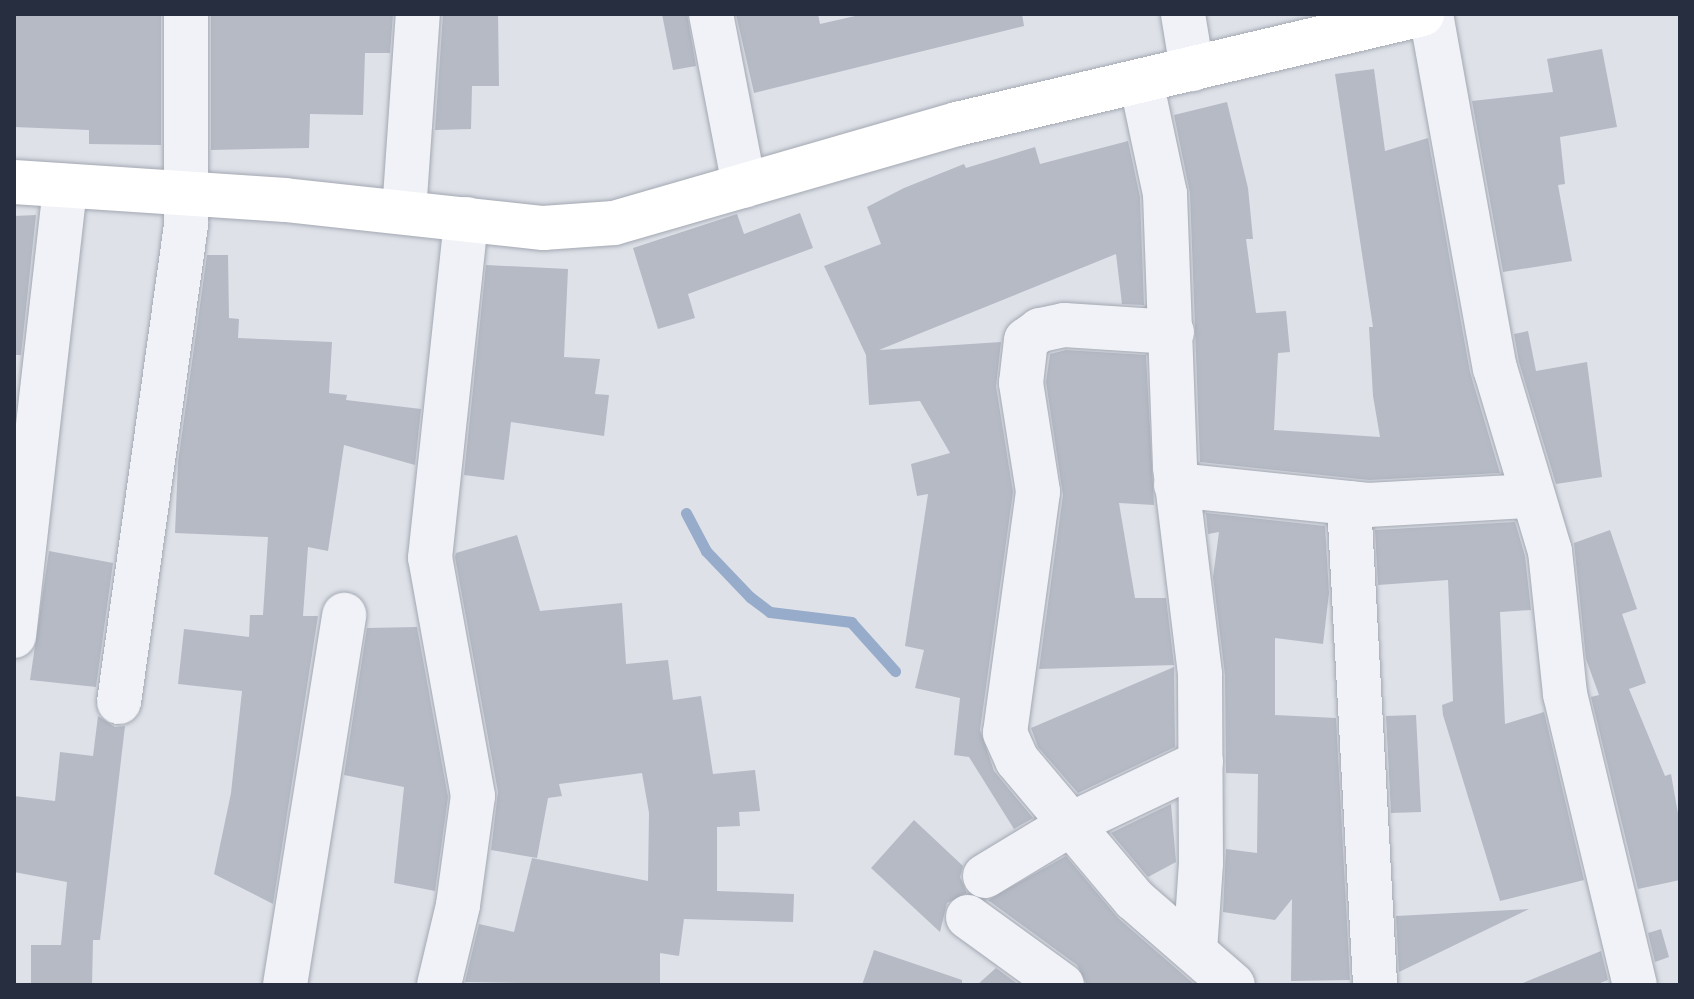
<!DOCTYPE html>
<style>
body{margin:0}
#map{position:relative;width:1694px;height:999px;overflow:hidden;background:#dee1e8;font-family:"Noto Sans",sans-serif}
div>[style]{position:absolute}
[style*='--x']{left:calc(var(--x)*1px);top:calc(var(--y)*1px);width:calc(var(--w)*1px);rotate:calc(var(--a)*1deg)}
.stream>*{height:11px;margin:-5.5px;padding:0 5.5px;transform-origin:5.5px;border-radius:5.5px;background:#97abca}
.building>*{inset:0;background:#b5bac5}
.roads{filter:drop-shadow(0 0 2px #a3a8b2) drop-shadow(0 0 2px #a3a8b2)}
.minor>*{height:44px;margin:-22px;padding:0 22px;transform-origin:22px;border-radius:22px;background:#f1f2f7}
.major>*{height:44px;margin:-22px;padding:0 22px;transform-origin:22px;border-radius:22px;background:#fff}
span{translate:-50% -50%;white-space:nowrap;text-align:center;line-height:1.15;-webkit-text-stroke:8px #eef0f6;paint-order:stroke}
.frame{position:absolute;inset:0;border:16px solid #272e40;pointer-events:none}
</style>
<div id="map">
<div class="stream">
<i style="--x:686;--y:513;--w:43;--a:62.2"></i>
<i style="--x:706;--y:551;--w:64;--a:46.3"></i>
<i style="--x:750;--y:597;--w:25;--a:37"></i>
<i style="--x:770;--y:612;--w:82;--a:7"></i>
<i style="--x:851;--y:622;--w:66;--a:48.1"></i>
</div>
<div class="building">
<i style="clip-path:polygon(14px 14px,161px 14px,161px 145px,89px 144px,89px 130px,14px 127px)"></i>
<i style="clip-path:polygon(211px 14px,393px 14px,390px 53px,365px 53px,363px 115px,310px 114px,309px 148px,211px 150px)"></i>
<i style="clip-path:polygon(443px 14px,498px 14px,499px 86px,472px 86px,471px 129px,435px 130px)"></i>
<i style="clip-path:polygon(662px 14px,687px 14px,696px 66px,673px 70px)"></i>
<i style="clip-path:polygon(736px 14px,818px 14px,820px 24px,864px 14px,1022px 14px,1024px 26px,754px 93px)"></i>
<i style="clip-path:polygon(1602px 49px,1617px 127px,1560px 137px,1565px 184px,1558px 185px,1572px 261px,1503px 272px,1472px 101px,1553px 92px,1547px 59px)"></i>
<i style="clip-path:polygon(1374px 69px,1385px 151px,1428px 138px,1470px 372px,1500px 473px,1369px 480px,1200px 462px,1190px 193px,1174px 115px,1227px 102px,1248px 188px,1253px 239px,1246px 239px,1256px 313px,1286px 311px,1290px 352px,1278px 353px,1274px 430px,1380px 437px,1373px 396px,1369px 327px,1373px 327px,1335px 74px)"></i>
<i style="clip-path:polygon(1128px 141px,1140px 197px,1144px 305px,1122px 304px,1116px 254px,879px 350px,1001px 342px,996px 386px,1013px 492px,980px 730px,994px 771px,1033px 818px,1014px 829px,969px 757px,954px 755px,960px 698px,915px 688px,924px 650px,905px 646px,928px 494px,917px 496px,911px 464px,950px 453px,920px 401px,869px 405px,866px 355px,824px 266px,881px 244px,867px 207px,904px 188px,964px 164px,966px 168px,1035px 147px,1040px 164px)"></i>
<i style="clip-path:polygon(800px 213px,813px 248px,688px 294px,695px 318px,658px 329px,633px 248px,737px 214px,744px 234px)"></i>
<i style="clip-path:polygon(36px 215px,21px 355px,14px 355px,14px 216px)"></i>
<i style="clip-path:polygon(207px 255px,228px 255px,229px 318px,239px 319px,238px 338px,332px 342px,329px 393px,347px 395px,346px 400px,421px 409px,415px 465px,344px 445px,328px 551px,308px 547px,303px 616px,318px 616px,273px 904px,214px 874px,231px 793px,242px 691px,178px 684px,184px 629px,249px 637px,250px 615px,263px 615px,268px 537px,175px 533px,178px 462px)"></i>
<i style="clip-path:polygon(486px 265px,568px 269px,564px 357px,600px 359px,595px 394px,609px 395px,604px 436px,511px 422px,504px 480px,464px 475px)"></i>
<i style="clip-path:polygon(1528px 331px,1536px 371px,1587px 362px,1602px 477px,1556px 484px,1519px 362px,1514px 334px)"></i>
<i style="clip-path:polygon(1066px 350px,1146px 355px,1154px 505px,1119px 503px,1135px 598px,1166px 598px,1174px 665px,1039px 669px,1063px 495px,1046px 382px,1050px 354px)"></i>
<i style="clip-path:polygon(1206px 513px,1325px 526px,1329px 593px,1323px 644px,1275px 638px,1275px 715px,1336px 718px,1350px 980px,1291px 981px,1292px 899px,1275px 920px,1223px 912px,1226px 849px,1257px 853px,1258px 774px,1226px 773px,1225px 675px,1213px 577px,1219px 532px,1208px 534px)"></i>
<i style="clip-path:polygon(1515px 522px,1525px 556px,1531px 610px,1500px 612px,1505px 724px,1544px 712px,1584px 880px,1500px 901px,1443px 715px,1442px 705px,1453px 701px,1448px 580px,1378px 585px,1375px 530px)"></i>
<i style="clip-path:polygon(1610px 530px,1637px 609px,1622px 614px,1646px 683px,1629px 689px,1665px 776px,1671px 774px,1680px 825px,1680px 880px,1638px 889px,1591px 697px,1599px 695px,1586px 659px,1574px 543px)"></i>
<i style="clip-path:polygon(517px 535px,540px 611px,622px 603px,626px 664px,668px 660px,673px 700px,701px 696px,713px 774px,755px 770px,760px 811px,739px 812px,740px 826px,717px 827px,717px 891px,794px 894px,793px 922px,684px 919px,679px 956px,660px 953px,660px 985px,465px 982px,479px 924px,514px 932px,532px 858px,648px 881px,649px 813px,642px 773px,559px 784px,562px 796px,548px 798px,537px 858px,491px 850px,498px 792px,455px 557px,456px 553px)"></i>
<i style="clip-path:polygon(49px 551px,113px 563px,96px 687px,30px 680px)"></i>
<i style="clip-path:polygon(417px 627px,448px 797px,435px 891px,394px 883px,404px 787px,344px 775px,367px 628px)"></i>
<i style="clip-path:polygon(1174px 667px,1175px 747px,1078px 793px,1038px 747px,1031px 728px)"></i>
<i style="clip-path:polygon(1416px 715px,1421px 812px,1391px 813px,1386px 716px)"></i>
<i style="clip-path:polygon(98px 716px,115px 727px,125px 726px,100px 940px,93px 940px,92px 985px,31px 985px,31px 945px,61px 945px,67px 882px,14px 872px,14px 796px,55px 801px,60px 752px,93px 756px)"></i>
<i style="clip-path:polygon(1171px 804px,1176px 862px,1148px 877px,1111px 833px)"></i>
<i style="clip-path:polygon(914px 820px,963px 866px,960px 877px,967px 893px,947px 903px,940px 932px,871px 868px)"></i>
<i style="clip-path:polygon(1066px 856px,1118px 918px,1195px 985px,1087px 985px,1077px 965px,988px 900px)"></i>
<i style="clip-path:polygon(1529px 909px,1399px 972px,1396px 916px)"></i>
<i style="clip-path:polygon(1661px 929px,1669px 957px,1655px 962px,1648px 933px)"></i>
<i style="clip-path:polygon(874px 950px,962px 980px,962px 985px,862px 985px)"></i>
<i style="clip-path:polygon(1601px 951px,1608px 980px,1595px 985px,1518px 985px)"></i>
<i style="clip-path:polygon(996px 968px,1019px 985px,977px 985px)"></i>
</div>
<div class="roads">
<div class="minor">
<i style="--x:711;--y:14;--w:175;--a:79.1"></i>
<i style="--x:1183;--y:14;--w:56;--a:80.7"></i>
<i style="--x:1431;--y:14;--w:360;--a:79.8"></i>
<i style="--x:1495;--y:368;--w:191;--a:73.3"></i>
<i style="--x:1550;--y:551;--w:144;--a:84"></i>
<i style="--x:1565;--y:694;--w:299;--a:76.5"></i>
<i style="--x:1141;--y:81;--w:116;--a:78"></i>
<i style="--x:1165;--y:194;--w:273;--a:87.9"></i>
<i style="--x:1175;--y:467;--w:209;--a:83.1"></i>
<i style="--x:1200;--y:675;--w:188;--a:89.7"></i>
<i style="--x:1201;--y:863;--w:87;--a:93.9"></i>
<i style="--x:404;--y:212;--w:198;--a:-86"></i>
<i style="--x:1172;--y:332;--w:108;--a:-176.3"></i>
<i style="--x:1064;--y:325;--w:25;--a:168"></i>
<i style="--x:1040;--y:330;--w:17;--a:144"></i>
<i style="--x:1026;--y:340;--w:43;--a:96.6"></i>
<i style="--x:1021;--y:383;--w:110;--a:81.1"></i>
<i style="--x:1038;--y:492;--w:243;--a:97.8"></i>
<i style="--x:1005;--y:733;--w:30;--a:66"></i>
<i style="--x:1017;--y:760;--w:182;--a:49.9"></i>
<i style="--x:1134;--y:899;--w:131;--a:41"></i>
<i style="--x:1176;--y:485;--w:193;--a:5.9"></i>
<i style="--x:1368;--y:505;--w:163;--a:-3.2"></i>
<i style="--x:1349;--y:503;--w:483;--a:86.9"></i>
<i style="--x:14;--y:636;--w:453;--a:-83.5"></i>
<i style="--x:119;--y:702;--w:482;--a:-82"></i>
<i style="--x:186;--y:225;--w:211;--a:-90"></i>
<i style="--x:985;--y:876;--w:100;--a:-31.2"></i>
<i style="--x:1071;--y:824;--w:144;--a:-25.5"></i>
<i style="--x:968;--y:917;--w:116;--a:35.9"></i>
<i style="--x:285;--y:985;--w:375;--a:-80.9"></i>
<i style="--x:439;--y:985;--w:82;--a:-76.6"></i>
<i style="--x:458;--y:905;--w:110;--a:-82.2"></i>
<i style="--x:473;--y:796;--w:242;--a:-100.2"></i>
<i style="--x:430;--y:558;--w:341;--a:-83.9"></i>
</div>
<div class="major">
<i style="--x:14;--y:182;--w:272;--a:3.8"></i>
<i style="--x:285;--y:200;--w:260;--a:6.2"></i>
<i style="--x:543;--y:228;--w:71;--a:-4"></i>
<i style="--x:614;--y:223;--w:357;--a:-16.1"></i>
<i style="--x:957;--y:124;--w:478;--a:-13.3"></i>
</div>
</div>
<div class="frame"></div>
</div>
